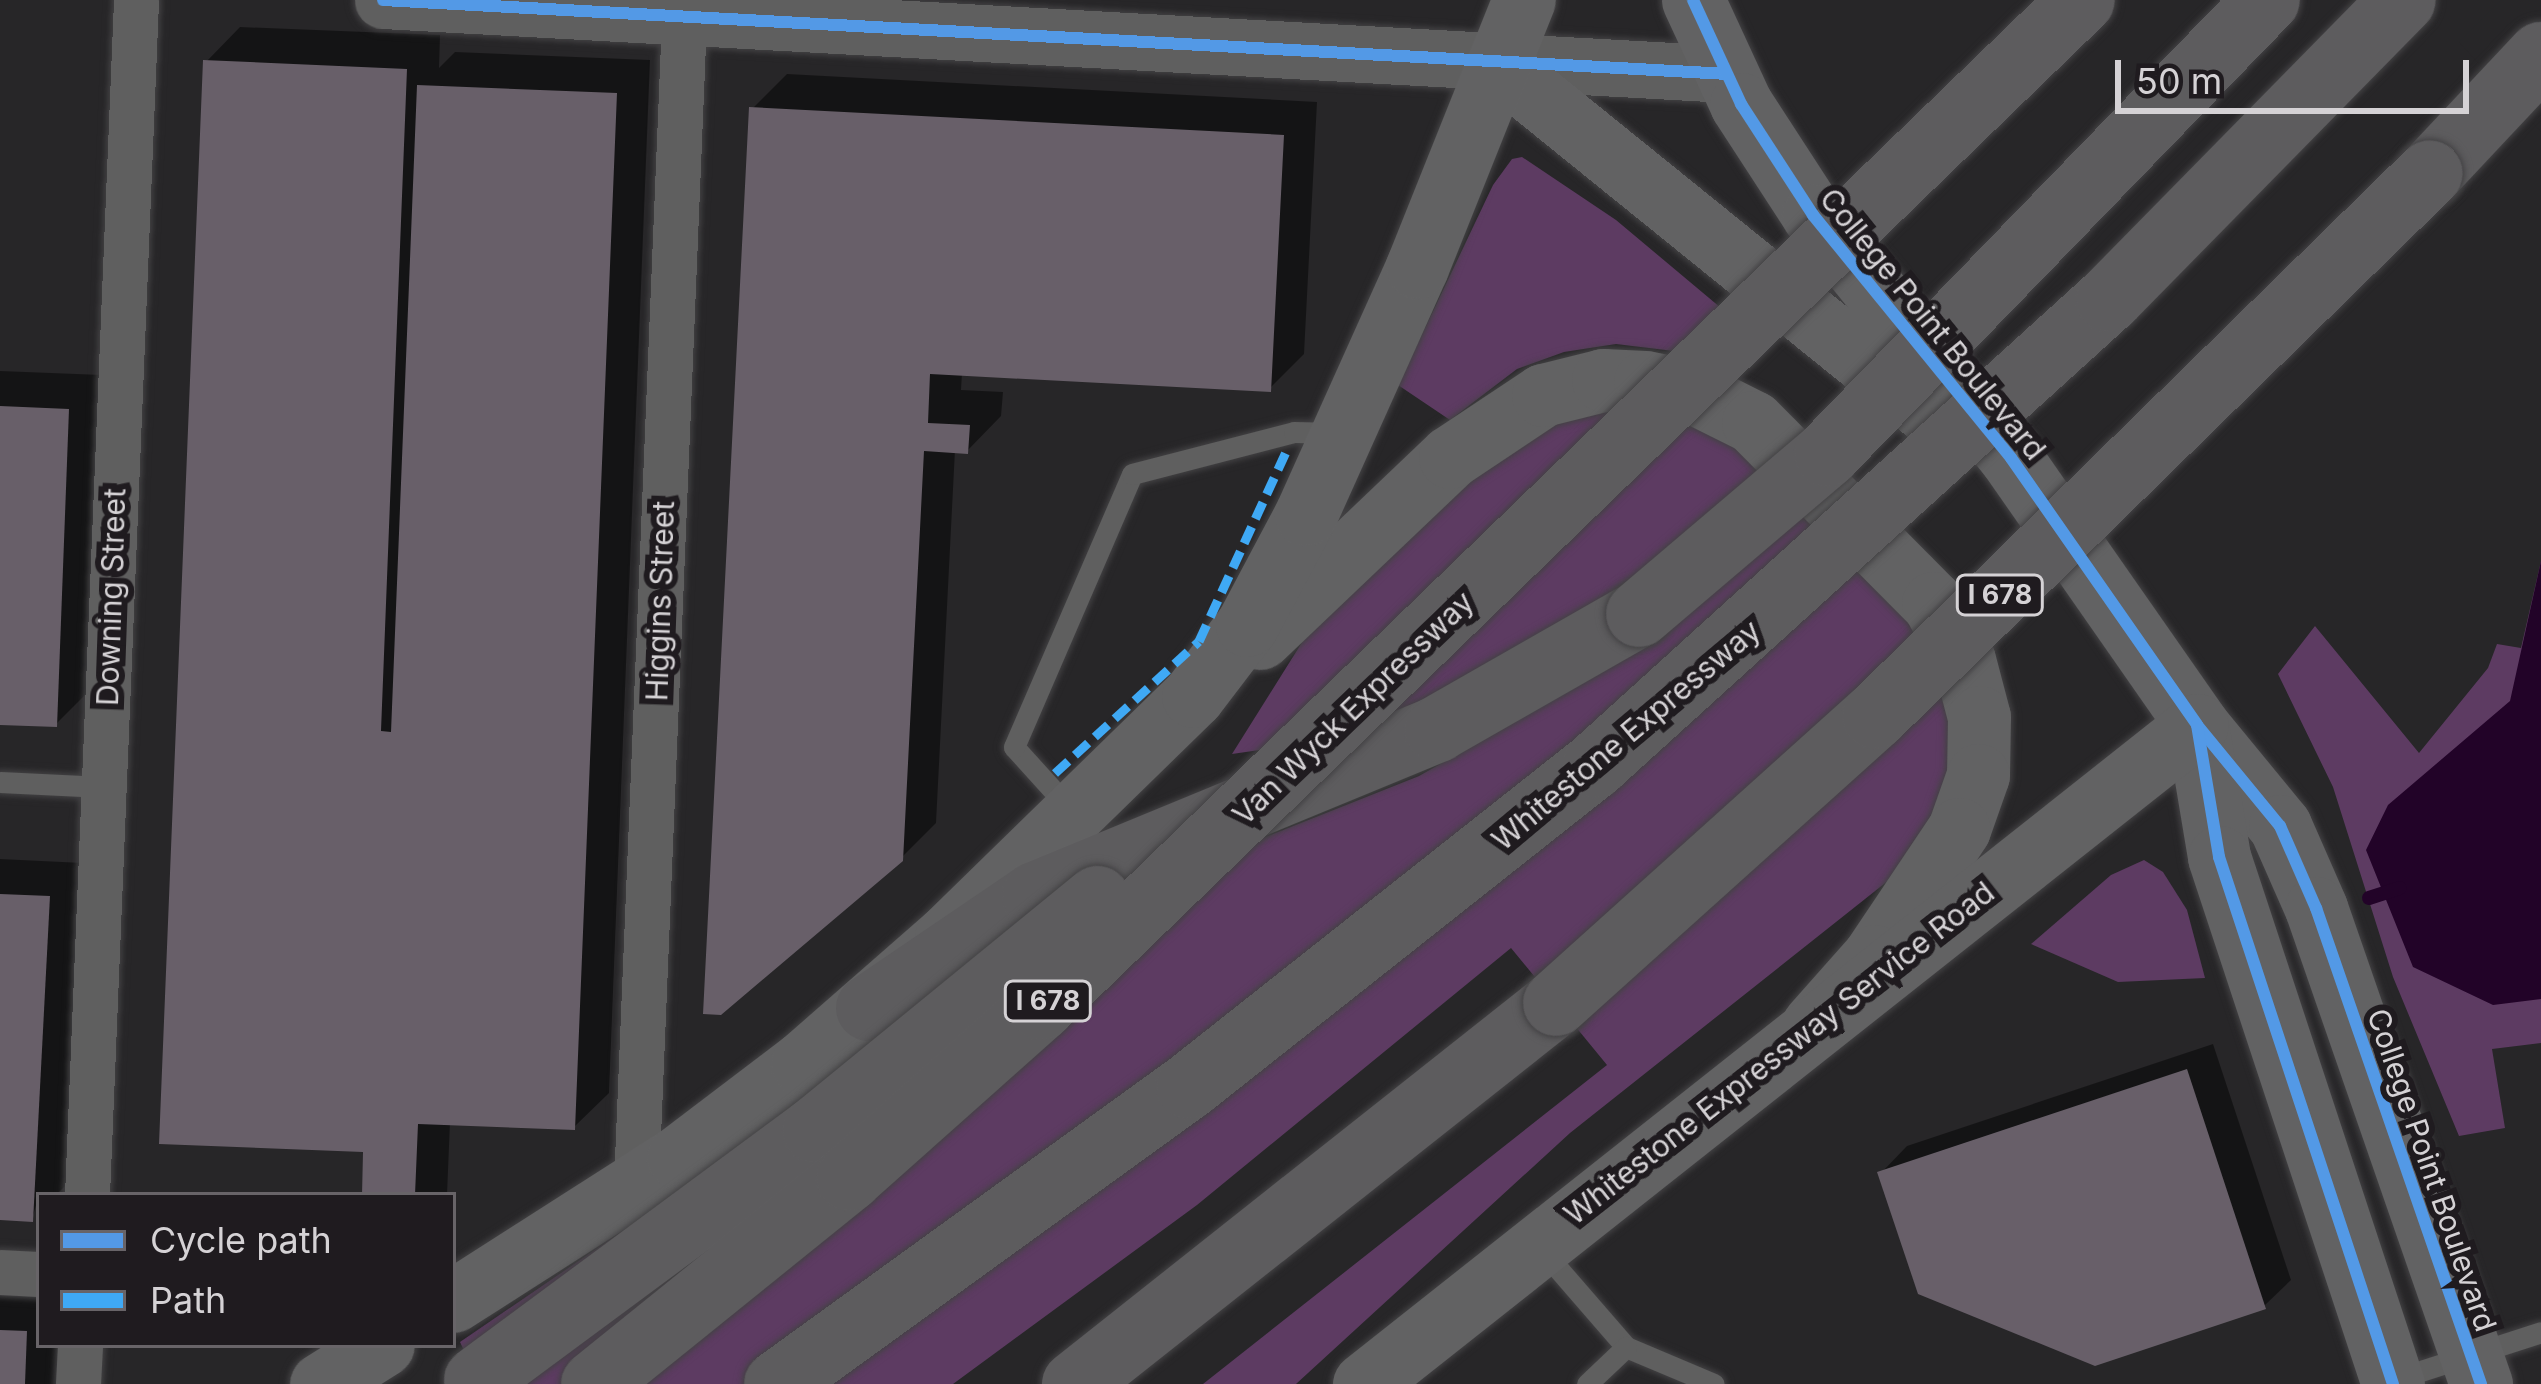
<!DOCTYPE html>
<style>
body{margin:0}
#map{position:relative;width:2541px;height:1384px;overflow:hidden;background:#272628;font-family:Inter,sans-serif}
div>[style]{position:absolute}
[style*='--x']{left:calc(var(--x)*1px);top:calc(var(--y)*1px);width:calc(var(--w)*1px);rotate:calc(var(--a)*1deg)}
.green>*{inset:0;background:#5d3b62}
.water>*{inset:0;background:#220328}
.pier>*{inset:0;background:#272628}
.shadow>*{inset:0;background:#0007}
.stream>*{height:14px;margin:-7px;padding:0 7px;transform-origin:7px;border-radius:7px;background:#220328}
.building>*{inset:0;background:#685f69}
.roads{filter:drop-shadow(0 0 3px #434244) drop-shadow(0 0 3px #434244)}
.service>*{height:21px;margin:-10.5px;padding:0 10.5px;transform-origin:10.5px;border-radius:10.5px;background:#5f5f5f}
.minor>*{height:45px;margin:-22.5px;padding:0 22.5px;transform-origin:22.5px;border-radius:22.5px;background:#5f5f5f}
.tertiary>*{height:57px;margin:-28.5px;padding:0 28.5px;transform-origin:28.5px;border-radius:28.5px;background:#5f5f5f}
.secondary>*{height:63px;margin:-31.5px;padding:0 31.5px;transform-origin:31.5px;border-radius:31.5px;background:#626263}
.motorway>*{height:66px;margin:-33px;padding:0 33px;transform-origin:33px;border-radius:33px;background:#5d5c5e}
.bridges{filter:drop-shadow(0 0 3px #434244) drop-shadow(0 0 3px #434244)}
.motorway-bridge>*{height:66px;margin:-33px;padding:0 33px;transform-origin:33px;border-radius:33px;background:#5d5c5e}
.quiet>*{height:9px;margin-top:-4.5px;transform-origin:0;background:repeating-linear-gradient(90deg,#3fa9f5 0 18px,transparent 0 27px)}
.cycleway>*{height:12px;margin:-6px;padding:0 6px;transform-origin:6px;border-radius:6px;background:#5399e6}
span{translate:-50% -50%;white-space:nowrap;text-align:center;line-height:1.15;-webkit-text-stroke:12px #1f1b1f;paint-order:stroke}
.shield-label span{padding:3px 9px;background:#1f1b1f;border:3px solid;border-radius:9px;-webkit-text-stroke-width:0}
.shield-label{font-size:27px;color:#d5d2d5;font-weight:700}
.street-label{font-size:30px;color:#d5d2d5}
.legend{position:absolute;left:36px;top:1192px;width:420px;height:156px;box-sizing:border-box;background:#1f1b1f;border:3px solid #686468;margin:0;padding:15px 21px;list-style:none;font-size:36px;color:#d5d2d5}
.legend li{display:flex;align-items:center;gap:24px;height:60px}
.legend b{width:60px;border:3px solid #686468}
.scale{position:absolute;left:2115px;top:60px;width:354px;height:54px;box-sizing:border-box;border:6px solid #d5d2d5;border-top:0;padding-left:15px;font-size:36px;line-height:42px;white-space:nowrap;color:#d5d2d5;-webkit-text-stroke:9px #1f1b1f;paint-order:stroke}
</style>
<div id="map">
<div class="green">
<i style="clip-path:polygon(1522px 157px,1616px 220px,1758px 339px,1690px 353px,1616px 344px,1564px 352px,1517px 369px,1450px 420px,1398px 385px,1493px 185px,1512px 159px)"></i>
<i style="clip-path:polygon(1600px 405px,1709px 426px,1803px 496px,1945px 664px,1956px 772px,1929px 837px,1889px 880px,1570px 1133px,1296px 1384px,1203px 1384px,1607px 1065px,1511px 948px,1197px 1205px,953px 1384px,480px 1384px,460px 1342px,1107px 900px,1419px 776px,1629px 657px,1483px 675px,1335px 739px,1232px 754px,1316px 620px,1519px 437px)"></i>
<i style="clip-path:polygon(2541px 561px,2541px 1043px,2492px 1049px,2505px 1128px,2459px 1136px,2393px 977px,2333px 787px,2278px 674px,2315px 626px,2419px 753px,2488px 668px,2497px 644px,2521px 648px)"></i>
<i style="clip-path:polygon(2144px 860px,2163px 872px,2187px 910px,2205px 978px,2118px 982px,2031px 944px,2111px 875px)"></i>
</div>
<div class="water">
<i style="clip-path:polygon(2541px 561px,2541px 999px,2493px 1005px,2413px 967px,2366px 850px,2388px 805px,2510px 701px)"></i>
</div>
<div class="pier">
<i style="clip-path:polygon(2501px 0,2541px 0,2541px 132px,2459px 42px)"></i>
</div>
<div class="shadow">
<i style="clip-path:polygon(240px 27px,440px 35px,439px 68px,455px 52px,650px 60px,609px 1093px,574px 1127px,450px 1122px,447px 1195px,365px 1195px,367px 1149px,206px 62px)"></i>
<i style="clip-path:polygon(787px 74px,1317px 102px,1304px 354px,1270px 388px,962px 373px,961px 390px,1003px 392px,1001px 416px,967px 451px,955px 450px,936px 823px,901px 858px,752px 109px)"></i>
<i style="clip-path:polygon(0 371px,102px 375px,90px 690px,56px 724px,0 720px)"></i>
<i style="clip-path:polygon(0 859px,83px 863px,67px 1184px,56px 1195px,39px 1195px,32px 1219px,0 1217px)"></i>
<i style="clip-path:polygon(2213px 1044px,2291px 1280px,2264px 1306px,1881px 1173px,1907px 1146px)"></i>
<i style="clip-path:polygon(0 1296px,39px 1297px,39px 1345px,58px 1345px,56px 1384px,0 1384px)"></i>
</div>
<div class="stream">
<i style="--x:2369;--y:898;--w:32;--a:-18"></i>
</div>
<div class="building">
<i style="clip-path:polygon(203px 60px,407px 69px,381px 731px,391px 732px,417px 85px,617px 93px,575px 1130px,418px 1124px,415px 1195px,362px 1195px,363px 1152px,159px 1144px)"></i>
<i style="clip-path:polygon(749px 107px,1284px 135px,1271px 392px,930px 374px,928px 423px,970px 425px,968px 454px,924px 451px,903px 861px,721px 1015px,703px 1014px)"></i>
<i style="clip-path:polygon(0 406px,69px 409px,57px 727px,0 725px)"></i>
<i style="clip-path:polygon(0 894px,50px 896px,33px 1222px,0 1220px)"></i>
<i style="clip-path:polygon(2187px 1069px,2266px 1309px,2095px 1366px,1918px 1294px,1877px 1172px)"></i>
<i style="clip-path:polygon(0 1330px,27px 1331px,25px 1384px,0 1384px)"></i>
</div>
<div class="roads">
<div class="service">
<i style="--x:0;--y:782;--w:103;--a:2.8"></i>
<i style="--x:1071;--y:810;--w:85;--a:-132.1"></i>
<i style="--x:1014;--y:747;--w:297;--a:-66.6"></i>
<i style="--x:1132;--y:474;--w:167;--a:-14.5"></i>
<i style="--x:1294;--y:432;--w:43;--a:1.3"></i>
<i style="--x:1542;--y:1250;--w:128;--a:49.1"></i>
<i style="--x:1626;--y:1347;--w:95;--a:22.8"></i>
<i style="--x:2399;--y:1378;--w:149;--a:-17.9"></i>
<i style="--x:1587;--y:1384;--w:54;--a:-43.5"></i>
</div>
<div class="minor">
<i style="--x:636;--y:1184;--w:1168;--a:-87.64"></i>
<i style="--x:87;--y:1195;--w:1196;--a:-87.65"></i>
<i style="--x:0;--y:1272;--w:39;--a:3"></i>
<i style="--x:78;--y:1384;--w:39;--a:-87"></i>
</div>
<div class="tertiary">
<i style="--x:383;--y:0;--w:1345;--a:3.15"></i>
</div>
<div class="secondary">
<i style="--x:1693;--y:0;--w:115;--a:65.2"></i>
<i style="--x:1741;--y:104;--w:132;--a:57"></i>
<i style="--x:1813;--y:215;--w:313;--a:50.8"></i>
<i style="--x:2011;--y:458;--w:325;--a:55.1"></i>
<i style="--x:2197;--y:725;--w:131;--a:50.6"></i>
<i style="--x:2280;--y:826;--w:90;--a:66.3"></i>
<i style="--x:2316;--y:908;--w:504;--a:70.88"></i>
<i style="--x:1498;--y:65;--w:563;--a:38.95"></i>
<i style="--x:1260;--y:638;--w:262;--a:-43.6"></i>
<i style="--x:1450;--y:457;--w:112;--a:-33.7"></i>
<i style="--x:1543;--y:395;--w:62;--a:-14"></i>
<i style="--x:1603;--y:380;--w:42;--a:2.7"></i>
<i style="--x:1645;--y:382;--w:47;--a:11.1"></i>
<i style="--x:1691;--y:391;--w:69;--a:26.6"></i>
<i style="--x:1753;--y:422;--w:255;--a:45.2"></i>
<i style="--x:1933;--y:603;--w:65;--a:61.5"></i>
<i style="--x:1964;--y:660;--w:59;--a:75.3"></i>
<i style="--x:1979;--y:717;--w:58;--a:91"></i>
<i style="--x:1978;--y:775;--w:57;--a:109.4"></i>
<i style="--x:1959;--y:829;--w:153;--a:123.8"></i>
<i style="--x:1874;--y:956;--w:92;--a:131.5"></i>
<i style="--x:2197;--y:725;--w:134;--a:80.5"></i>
<i style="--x:2219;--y:857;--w:555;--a:71.73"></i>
<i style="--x:453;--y:1301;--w:267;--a:-32.6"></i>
<i style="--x:678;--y:1157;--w:156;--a:-37.2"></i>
<i style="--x:802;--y:1063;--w:191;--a:-41.2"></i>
<i style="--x:946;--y:937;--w:345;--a:-44.3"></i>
<i style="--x:1193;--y:696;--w:89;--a:-52.7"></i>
<i style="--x:1247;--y:625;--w:126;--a:-62"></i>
<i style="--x:1306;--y:514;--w:271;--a:-65.8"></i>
<i style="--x:1417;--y:267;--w:288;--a:-68.2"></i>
<i style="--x:321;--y:1384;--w:73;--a:-32.2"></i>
<i style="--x:1364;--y:1384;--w:1062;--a:-38.35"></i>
</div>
<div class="motorway">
<i style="--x:2430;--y:173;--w:162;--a:-46.8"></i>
<i style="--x:869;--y:1008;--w:201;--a:-34.2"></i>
<i style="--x:1035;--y:895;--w:435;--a:-22.4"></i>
<i style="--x:1437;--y:729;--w:232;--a:-29.7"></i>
<i style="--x:1075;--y:1384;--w:614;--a:-38.38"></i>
</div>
</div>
<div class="bridges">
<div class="motorway-bridge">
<i style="--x:1639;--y:614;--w:247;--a:-40.4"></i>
<i style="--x:1827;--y:454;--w:632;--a:-45.9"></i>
<i style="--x:1556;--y:1003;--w:429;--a:-42"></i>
<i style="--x:1875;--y:716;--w:776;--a:-44.37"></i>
<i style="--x:477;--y:1380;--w:420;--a:-36.5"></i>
<i style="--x:815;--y:1130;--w:365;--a:-39.3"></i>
<i style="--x:594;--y:1384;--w:328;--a:-38.9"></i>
<i style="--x:849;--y:1178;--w:257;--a:-41.7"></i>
<i style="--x:1041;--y:1007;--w:1448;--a:-44.05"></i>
<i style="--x:777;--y:1384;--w:508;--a:-35.88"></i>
<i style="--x:1189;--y:1086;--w:518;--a:-38.33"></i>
<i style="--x:1595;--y:765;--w:694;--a:-42.2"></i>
<i style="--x:2109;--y:299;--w:419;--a:-45.5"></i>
</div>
</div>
<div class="quiet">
<i style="--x:1055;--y:773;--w:195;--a:-42.5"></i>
<i style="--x:1199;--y:641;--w:210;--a:-65.3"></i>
</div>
<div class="cycleway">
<i style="--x:383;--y:0;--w:1345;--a:3.15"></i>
<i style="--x:1693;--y:0;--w:115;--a:65.2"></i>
<i style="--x:1741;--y:104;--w:132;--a:57"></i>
<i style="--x:1813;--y:215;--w:313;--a:50.8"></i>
<i style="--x:2011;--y:458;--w:325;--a:55.1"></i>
<i style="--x:2197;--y:725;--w:131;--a:50.6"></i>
<i style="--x:2280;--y:826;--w:90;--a:66.3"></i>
<i style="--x:2316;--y:908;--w:504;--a:70.88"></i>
<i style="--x:2197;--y:725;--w:134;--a:80.5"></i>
<i style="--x:2219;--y:857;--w:555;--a:71.73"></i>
</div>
<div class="shield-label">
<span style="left:2000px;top:595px">I 678</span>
<span style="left:1048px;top:1001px">I 678</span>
</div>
<div class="street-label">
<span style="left:1933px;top:324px;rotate:51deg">College Point Boulevard</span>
<span style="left:111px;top:597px;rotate:-88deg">Downing Street</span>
<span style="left:660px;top:601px;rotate:-88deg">Higgins Street</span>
<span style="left:1353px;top:708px;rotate:-44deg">Van Wyck Expressway</span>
<span style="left:1626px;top:735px;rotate:-40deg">Whitestone Expressway</span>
<span style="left:1779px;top:1053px;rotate:-38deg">Whitestone Expressway Service Road</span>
<span style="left:2432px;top:1170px;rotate:71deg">College Point Boulevard</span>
</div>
<ul class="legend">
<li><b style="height:15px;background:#5399e6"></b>Cycle path</li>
<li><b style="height:15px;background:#3fa9f5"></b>Path</li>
</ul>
<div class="scale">50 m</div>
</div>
